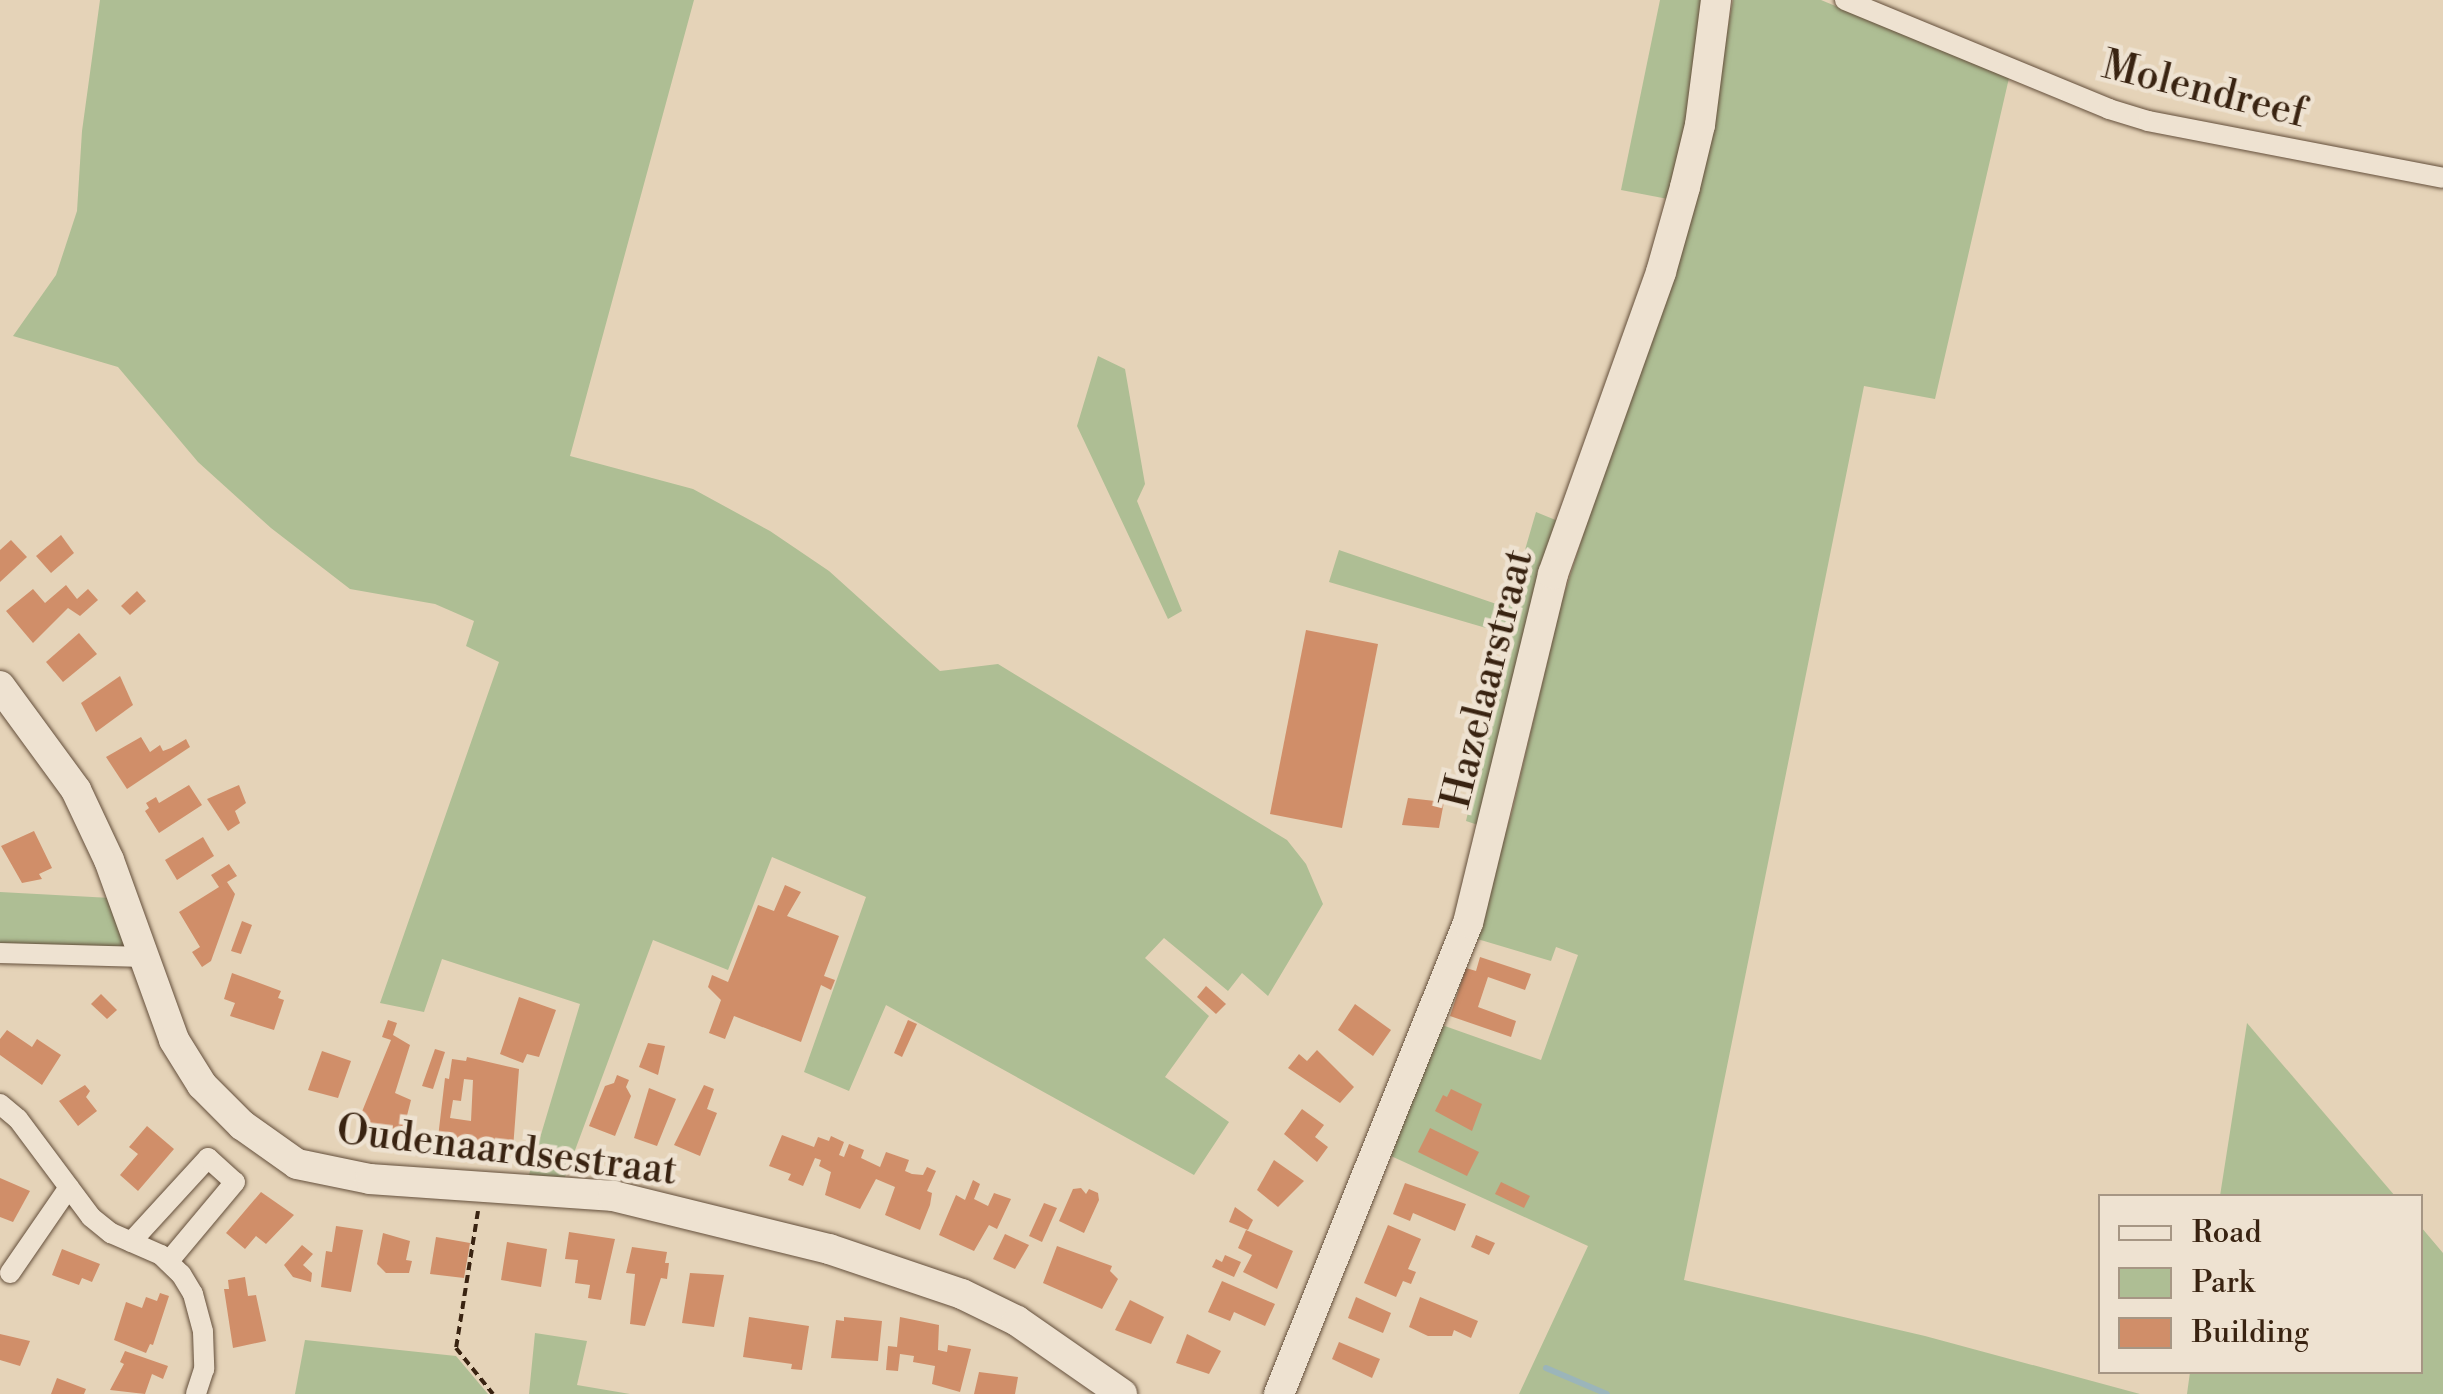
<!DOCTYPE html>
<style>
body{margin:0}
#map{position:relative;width:2443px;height:1394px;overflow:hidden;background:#e5d3b8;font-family:"Libre Bodoni",serif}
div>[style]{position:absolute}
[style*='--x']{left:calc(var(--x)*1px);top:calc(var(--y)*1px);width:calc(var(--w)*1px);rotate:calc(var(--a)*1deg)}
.green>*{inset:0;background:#aebe94}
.stream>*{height:6px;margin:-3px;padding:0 3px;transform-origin:3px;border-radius:3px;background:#9bb5ba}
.building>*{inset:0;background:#d08e69}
.path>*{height:4px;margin-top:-2px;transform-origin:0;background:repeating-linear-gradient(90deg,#392311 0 8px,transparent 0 13px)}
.roads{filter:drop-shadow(0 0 2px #644f3b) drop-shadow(0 0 2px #644f3b)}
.street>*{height:20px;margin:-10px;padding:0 10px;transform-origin:10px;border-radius:10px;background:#eee2d1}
.secondary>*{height:30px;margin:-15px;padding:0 15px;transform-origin:15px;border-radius:15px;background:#eee2d1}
span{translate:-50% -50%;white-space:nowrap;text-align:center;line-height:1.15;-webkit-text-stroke:9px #eee2d1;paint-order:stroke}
.street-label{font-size:40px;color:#392311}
.legend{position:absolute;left:2098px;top:1194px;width:325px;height:180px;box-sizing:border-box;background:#eee2d1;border:2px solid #a69684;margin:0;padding:12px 18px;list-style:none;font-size:30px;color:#392311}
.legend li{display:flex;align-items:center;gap:20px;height:50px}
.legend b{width:50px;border:2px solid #a69684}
</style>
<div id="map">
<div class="green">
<i style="clip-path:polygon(100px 0,694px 0,570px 456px,693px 489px,770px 531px,829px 571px,940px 671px,998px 664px,1287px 840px,1306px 864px,1323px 904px,1268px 996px,1242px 973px,1228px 991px,1164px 938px,1145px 958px,1209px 1016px,1165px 1077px,1229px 1122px,1194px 1175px,886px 1005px,849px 1091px,804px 1072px,866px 897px,772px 857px,728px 970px,653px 940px,564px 1180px,528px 1178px,580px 1004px,442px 959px,424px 1012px,380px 1003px,499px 662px,466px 646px,474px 621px,435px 604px,350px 589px,271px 528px,198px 462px,118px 367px,13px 336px,56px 275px,77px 211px,82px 131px)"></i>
<i style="clip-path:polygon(1660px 0,1707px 0,1696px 77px,1668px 199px,1621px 190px)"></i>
<i style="clip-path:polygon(1733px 0,1821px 0,2009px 78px,1935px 399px,1864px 386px,1684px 1280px,1925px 1336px,2140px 1394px,1519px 1394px,1588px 1246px,1391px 1156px,1442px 1025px,1541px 1060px,1578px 955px,1556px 947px,1551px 961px,1474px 938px,1512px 812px,1561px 604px,1704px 159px)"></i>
<i style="clip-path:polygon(1098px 356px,1125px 369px,1145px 484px,1137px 501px,1182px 611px,1168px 619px,1077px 426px)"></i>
<i style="clip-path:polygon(1536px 512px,1558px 521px,1481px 826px,1466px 821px,1510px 635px,1329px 582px,1339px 550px,1508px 608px)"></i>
<i style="clip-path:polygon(0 892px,111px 898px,125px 950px,0 946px)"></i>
<i style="clip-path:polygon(2247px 1023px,2395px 1196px,2220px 1196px)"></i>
<i style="clip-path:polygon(2421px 1227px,2443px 1253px,2443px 1394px,2187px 1394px,2190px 1372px,2420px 1372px)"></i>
<i style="clip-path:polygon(535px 1333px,587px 1341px,577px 1385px,630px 1394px,529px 1394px)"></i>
<i style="clip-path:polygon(305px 1340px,456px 1356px,488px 1394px,295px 1394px)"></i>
</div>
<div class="stream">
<i style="--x:1546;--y:1368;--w:66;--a:23.1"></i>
</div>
<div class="building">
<i style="clip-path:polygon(61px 535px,74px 553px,51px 573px,36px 556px)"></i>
<i style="clip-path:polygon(11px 540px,27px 557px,0 582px,0 550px)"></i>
<i style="clip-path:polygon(66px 585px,77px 599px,88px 589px,98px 600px,80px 616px,68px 608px,33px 643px,6px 611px,33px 589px,45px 603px)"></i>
<i style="clip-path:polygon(137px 591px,146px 601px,130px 615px,121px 606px)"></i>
<i style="clip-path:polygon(1306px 630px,1378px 644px,1342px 828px,1270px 814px)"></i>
<i style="clip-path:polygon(79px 633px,97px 654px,63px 682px,46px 662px)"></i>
<i style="clip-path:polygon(120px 676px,133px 705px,96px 732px,81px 703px)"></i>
<i style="clip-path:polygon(141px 737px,150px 752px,160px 745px,163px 751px,171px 748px,186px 739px,190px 747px,127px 789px,106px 757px)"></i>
<i style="clip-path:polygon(189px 785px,202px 805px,159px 833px,145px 811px,149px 808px,146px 803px,156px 797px,159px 803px)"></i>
<i style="clip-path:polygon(239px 785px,246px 803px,235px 811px,240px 823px,228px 831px,207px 799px)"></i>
<i style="clip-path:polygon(1408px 798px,1444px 802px,1439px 828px,1402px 825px)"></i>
<i style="clip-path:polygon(34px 831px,52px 868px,39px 874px,42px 879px,22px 883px,1px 846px)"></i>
<i style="clip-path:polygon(203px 837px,214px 856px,177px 880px,165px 860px)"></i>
<i style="clip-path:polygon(229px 864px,237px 876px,227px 882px,235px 894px,211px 961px,202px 967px,192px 952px,200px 947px,179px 912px,219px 887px,211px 875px)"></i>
<i style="clip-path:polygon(785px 885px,801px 892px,787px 916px,839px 936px,824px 976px,835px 980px,831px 990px,821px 985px,801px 1042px,734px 1016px,725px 1039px,709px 1033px,721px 1000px,708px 987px,712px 975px,728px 982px,758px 905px,774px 911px)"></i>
<i style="clip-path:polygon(242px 921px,252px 925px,241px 954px,231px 951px)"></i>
<i style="clip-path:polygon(1480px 957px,1531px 974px,1525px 990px,1488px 977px,1478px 1007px,1516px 1021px,1511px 1037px,1450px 1016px,1466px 968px,1476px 971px)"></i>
<i style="clip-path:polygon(232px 973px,281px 991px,278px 998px,284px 1000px,274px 1030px,230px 1016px,235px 1003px,224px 999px)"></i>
<i style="clip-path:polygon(1206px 986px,1226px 1004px,1216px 1014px,1197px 997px)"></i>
<i style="clip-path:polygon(101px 994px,117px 1010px,107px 1019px,91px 1004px)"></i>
<i style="clip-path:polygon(519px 997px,556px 1010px,539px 1057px,527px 1054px,523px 1063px,500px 1054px)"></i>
<i style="clip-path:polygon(1355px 1004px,1391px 1030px,1373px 1056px,1338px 1030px)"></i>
<i style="clip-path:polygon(388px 1020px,397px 1023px,393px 1035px,410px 1045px,395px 1093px,411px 1100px,401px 1139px,360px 1125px,359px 1119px,391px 1040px,382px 1037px)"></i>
<i style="clip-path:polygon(908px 1020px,917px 1024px,902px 1057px,894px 1053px)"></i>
<i style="clip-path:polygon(7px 1030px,32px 1047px,37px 1039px,61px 1055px,42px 1085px,0 1055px,0 1039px)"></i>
<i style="clip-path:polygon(648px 1043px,665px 1046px,658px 1075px,639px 1067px)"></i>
<i style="clip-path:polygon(435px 1049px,445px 1052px,433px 1089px,422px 1086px)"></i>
<i style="clip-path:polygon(1317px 1050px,1354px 1087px,1340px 1103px,1288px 1068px,1299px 1054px,1307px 1061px)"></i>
<i style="clip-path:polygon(322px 1051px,351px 1061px,338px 1098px,308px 1090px)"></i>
<i style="clip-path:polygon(evenodd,467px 1057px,519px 1069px,513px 1149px,437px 1146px,445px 1078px,449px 1079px,452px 1059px,466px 1061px,467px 1057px,464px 1079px,473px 1080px,471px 1121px,450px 1118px,453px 1100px,461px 1101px,464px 1079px)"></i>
<i style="clip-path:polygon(617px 1075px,629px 1080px,626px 1087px,631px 1096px,615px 1136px,589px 1126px,605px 1086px,614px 1083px)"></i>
<i style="clip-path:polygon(85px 1085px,90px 1091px,86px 1097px,97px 1111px,78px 1126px,59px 1101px)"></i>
<i style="clip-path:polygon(704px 1085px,714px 1089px,707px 1109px,717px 1113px,700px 1156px,674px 1145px)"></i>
<i style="clip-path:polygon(649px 1088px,676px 1099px,657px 1146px,634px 1138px)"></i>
<i style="clip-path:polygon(1451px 1089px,1482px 1104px,1472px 1131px,1435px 1111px,1443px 1095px,1447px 1097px)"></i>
<i style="clip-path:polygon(1302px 1109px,1324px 1125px,1315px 1137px,1328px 1147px,1317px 1162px,1284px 1134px)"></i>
<i style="clip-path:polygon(147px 1126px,174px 1149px,138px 1191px,120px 1175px,138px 1154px,129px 1147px)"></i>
<i style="clip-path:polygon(1430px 1128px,1479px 1152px,1467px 1176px,1418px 1152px)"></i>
<i style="clip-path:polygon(782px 1135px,814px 1147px,818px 1137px,829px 1141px,831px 1136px,844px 1142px,839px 1155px,844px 1157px,849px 1144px,864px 1150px,861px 1158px,880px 1167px,886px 1152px,909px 1160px,905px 1171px,912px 1174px,923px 1175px,927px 1167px,936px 1171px,927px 1191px,932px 1193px,930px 1205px,920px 1230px,885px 1215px,895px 1187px,876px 1179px,860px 1209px,825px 1195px,831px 1172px,819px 1166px,821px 1160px,815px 1158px,803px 1186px,788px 1180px,791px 1174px,769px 1166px)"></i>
<i style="clip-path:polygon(1274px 1160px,1304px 1181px,1278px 1207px,1257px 1190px)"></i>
<i style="clip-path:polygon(0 1178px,30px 1191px,13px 1222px,0 1217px)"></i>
<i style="clip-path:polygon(973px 1180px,980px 1184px,974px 1199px,988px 1206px,994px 1193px,1011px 1199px,997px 1229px,989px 1225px,974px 1251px,939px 1235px,956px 1195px,965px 1200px)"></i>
<i style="clip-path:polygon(1501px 1182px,1530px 1196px,1524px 1208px,1495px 1194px)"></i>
<i style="clip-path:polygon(1405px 1183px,1466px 1204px,1455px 1231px,1413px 1213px,1410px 1221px,1393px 1214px)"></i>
<i style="clip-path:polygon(1081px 1188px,1086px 1194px,1089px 1189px,1098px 1193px,1099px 1200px,1084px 1233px,1059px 1221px,1073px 1189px)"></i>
<i style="clip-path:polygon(261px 1192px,294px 1215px,266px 1244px,256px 1236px,245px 1249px,226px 1233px)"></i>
<i style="clip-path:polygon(1044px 1203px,1057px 1208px,1042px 1242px,1029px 1236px)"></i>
<i style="clip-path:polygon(1235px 1207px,1253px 1220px,1248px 1230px,1229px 1222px)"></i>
<i style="clip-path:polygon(1388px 1225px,1421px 1239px,1408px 1269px,1416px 1272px,1411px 1284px,1403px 1281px,1396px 1297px,1364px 1283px)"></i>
<i style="clip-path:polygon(336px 1226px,363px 1230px,351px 1292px,321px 1287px,326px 1251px,332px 1252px)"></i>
<i style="clip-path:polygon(1246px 1230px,1293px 1251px,1277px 1289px,1243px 1272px,1252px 1255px,1238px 1248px)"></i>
<i style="clip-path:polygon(569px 1232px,615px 1239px,601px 1300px,588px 1298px,590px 1285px,575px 1283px,578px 1260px,565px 1259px)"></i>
<i style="clip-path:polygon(383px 1233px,410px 1241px,406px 1260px,412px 1261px,409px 1273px,386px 1273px,377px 1264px)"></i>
<i style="clip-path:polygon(1005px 1234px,1029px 1245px,1015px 1269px,993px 1259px)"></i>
<i style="clip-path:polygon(1476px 1235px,1495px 1243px,1489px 1255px,1471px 1247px)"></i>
<i style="clip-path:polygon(436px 1237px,470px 1243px,464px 1278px,430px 1274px)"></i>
<i style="clip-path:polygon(507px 1242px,547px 1249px,541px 1287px,501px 1280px)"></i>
<i style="clip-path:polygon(302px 1245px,313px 1254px,303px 1265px,312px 1273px,311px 1282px,293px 1277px,284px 1265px)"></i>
<i style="clip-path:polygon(1057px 1246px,1112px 1266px,1110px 1271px,1118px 1279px,1102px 1309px,1043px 1283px)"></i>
<i style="clip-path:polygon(632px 1247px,667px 1252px,665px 1263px,669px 1263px,667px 1279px,661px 1278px,645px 1326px,630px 1324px,635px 1274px,626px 1273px)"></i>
<i style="clip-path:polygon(62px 1249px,100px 1264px,92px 1282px,82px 1278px,79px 1285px,52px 1275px)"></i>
<i style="clip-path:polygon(1225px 1255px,1241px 1262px,1234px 1277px,1212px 1267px,1216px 1259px,1222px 1262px)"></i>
<i style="clip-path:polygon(690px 1273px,724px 1275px,714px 1327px,682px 1323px)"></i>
<i style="clip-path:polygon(245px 1277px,248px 1296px,256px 1295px,266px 1341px,233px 1348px,224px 1289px,229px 1289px,228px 1280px)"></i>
<i style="clip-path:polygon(1222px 1281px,1275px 1304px,1265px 1326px,1234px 1312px,1230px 1321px,1208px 1312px)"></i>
<i style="clip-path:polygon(160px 1293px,169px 1296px,153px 1345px,150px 1344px,146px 1353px,114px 1340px,126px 1302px,142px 1308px,146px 1297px,157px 1301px)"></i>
<i style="clip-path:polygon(1356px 1297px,1391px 1313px,1383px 1333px,1348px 1318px)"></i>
<i style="clip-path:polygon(1420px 1297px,1478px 1321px,1471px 1338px,1454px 1330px,1452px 1336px,1428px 1336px,1409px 1327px)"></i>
<i style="clip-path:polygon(1130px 1300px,1164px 1317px,1151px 1344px,1115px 1330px)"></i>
<i style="clip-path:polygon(749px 1317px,809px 1326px,802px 1370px,791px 1369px,792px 1364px,743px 1357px)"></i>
<i style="clip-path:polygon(844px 1317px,882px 1321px,878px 1361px,831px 1358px,836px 1320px,844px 1321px)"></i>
<i style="clip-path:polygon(900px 1317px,939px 1325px,938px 1350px,947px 1352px,948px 1345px,971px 1349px,960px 1392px,932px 1384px,935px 1366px,913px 1362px,914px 1356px,900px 1354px,898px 1371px,886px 1370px,888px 1346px,897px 1347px)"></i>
<i style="clip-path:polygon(0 1334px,30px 1341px,20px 1366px,0 1360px)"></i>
<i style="clip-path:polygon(1187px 1334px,1221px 1351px,1209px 1374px,1176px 1363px)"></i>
<i style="clip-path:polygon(1339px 1342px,1380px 1359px,1372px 1378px,1332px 1359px)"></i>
<i style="clip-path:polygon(125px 1351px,168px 1366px,163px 1379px,152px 1374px,145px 1394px,110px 1390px,124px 1364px,120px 1362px)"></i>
<i style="clip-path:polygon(979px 1372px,1018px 1377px,1015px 1394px,974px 1394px)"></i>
<i style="clip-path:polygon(57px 1378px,86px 1389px,84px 1394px,51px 1394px)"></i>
</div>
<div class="path">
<i style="--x:478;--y:1211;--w:139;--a:99.1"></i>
<i style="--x:456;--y:1348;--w:59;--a:51.2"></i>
</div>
<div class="roads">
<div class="street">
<i style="--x:1845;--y:0;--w:286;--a:22.4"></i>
<i style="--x:2109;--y:109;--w:41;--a:17.1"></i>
<i style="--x:2148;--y:121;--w:300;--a:10.9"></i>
<i style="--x:0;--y:953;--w:144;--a:1.6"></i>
<i style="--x:0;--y:1104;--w:23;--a:40"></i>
<i style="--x:18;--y:1119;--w:122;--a:53.3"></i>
<i style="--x:91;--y:1217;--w:26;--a:39"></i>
<i style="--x:111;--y:1233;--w:55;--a:23.7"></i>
<i style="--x:161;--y:1255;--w:28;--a:44"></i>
<i style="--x:181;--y:1274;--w:23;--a:59"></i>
<i style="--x:193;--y:1294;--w:39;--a:75"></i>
<i style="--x:203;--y:1332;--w:37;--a:88"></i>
<i style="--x:204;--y:1369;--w:26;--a:108"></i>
<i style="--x:131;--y:1242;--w:114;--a:-47.5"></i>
<i style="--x:208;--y:1158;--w:36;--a:42"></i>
<i style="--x:235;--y:1182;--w:104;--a:129.9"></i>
<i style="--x:10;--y:1273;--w:104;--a:-55.5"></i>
</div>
<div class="secondary">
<i style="--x:0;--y:686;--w:129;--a:53.8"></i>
<i style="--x:76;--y:790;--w:77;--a:64.8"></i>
<i style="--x:109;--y:860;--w:191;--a:70.1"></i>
<i style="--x:174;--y:1040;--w:53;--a:58.1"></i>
<i style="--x:202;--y:1085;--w:57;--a:45"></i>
<i style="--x:242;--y:1125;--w:67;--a:35.3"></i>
<i style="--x:297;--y:1164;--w:75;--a:11.6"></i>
<i style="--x:370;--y:1179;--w:244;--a:4"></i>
<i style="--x:613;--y:1196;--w:222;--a:13.8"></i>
<i style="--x:829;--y:1249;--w:140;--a:18.7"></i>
<i style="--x:962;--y:1294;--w:61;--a:26.1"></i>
<i style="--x:1017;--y:1321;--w:128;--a:34.8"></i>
<i style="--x:1279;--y:1394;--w:508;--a:-68.14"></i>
<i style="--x:1468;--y:923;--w:359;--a:-76.3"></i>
<i style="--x:1553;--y:574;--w:321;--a:-70.3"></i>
<i style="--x:1661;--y:272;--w:88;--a:-74.2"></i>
<i style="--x:1685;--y:187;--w:64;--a:-76.4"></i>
<i style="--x:1700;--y:125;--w:126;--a:-82.7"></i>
</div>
</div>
<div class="street-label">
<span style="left:2204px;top:90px;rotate:14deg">Molendreef</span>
<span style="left:1488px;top:679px;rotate:-76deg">Hazelaarstraat</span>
<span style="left:507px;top:1151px;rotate:7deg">Oudenaardsestraat</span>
</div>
<ul class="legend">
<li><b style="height:12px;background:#eee2d1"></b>Road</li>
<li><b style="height:28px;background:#aebe94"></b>Park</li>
<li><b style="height:28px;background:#d08e69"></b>Building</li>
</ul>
</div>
